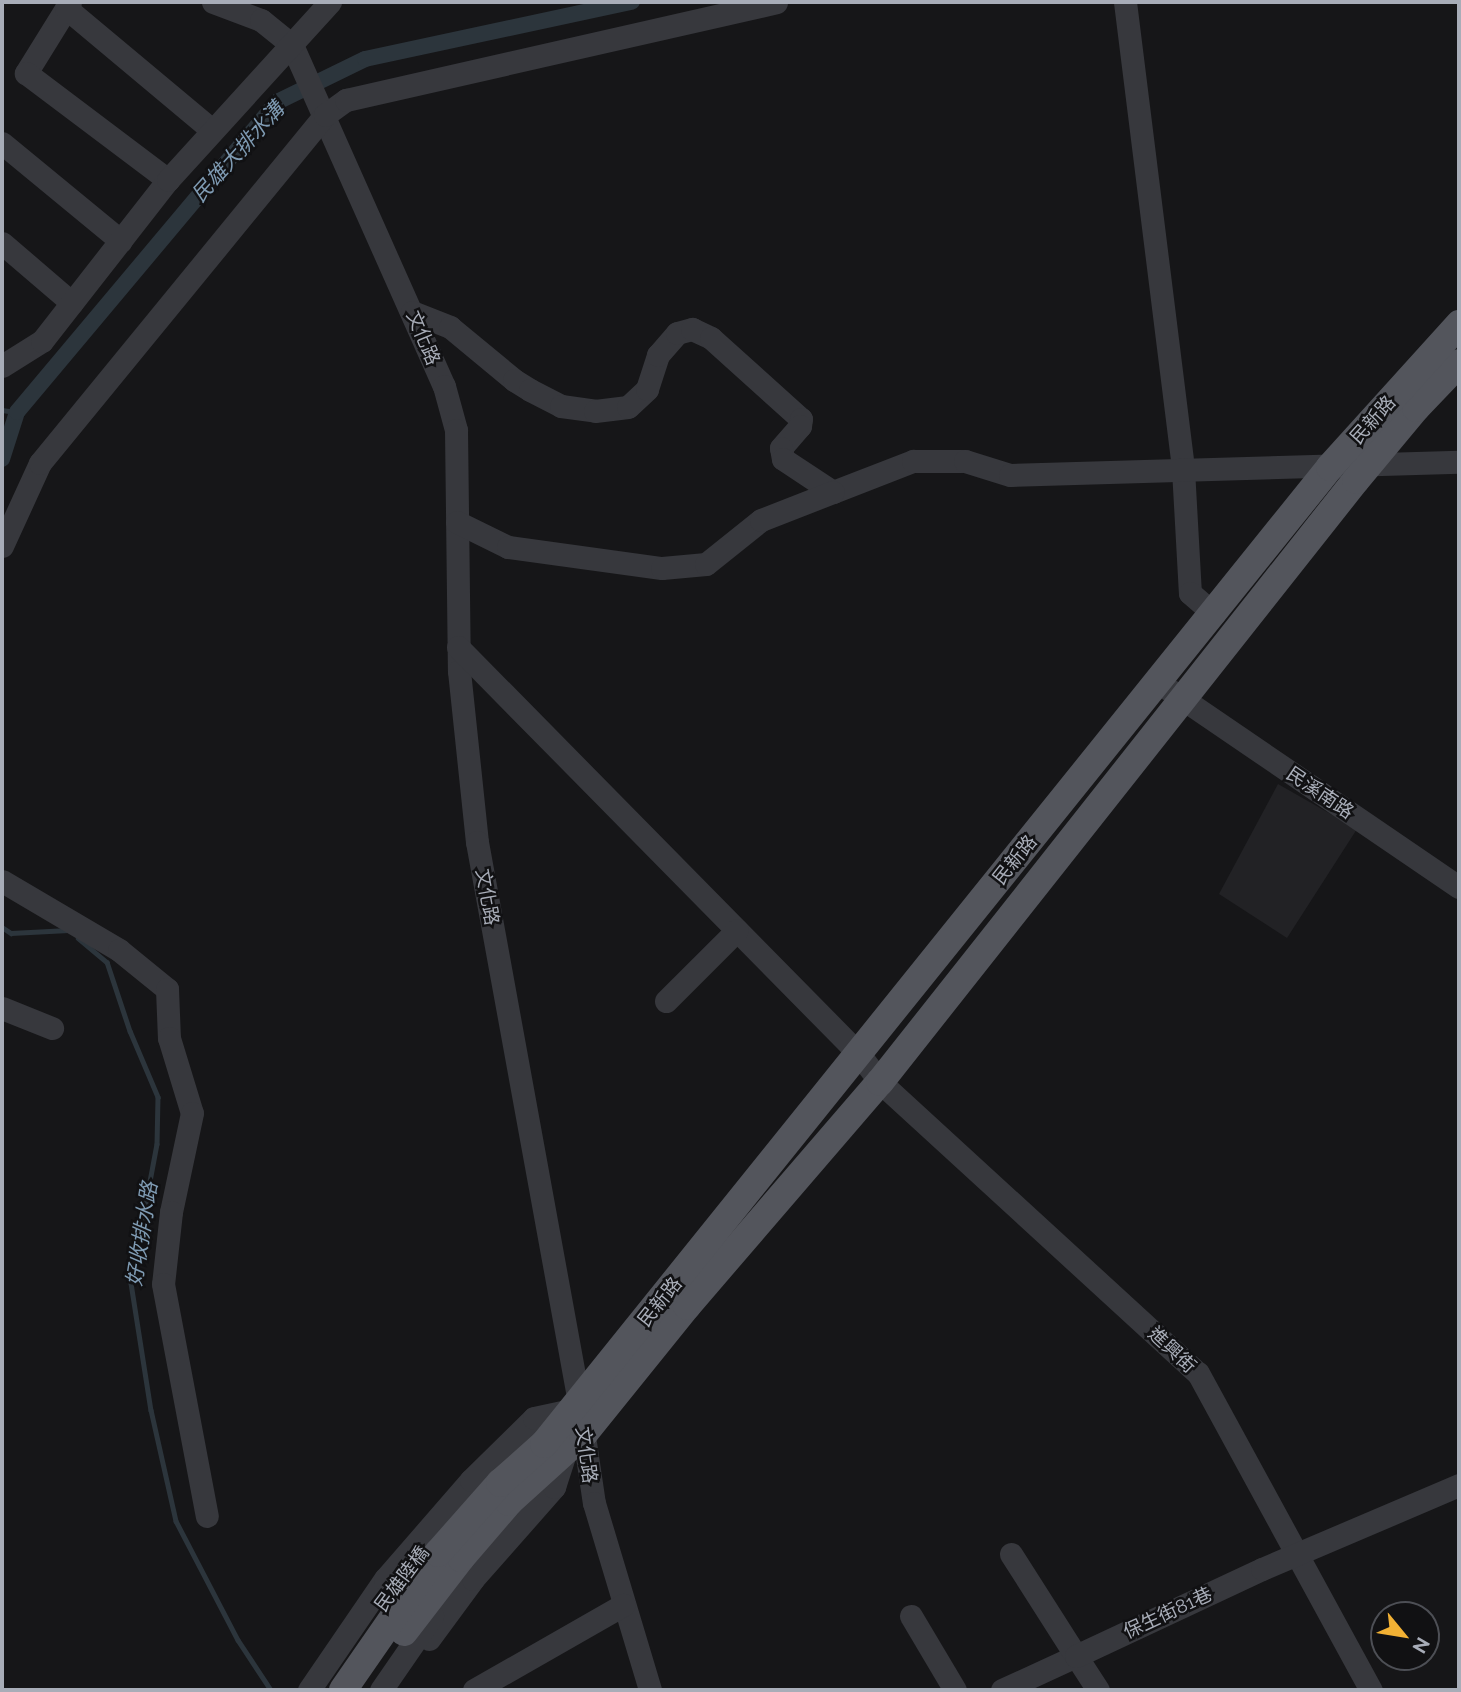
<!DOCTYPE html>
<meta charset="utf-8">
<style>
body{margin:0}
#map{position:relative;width:1461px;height:1692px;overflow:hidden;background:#161618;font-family:Raleway,"Noto Sans TC",sans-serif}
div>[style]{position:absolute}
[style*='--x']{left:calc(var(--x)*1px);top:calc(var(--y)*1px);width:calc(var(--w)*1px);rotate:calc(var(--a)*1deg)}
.built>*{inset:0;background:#222225}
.stream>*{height:4.5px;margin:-2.25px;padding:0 2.25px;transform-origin:2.25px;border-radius:2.25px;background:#2c353c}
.canal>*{height:16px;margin:-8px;padding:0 8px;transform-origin:8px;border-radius:8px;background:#2c353c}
.minor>*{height:23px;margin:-11.5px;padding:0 11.5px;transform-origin:11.5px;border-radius:11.5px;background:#37383d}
.major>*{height:28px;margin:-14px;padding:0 14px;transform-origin:14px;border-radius:14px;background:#53555c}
span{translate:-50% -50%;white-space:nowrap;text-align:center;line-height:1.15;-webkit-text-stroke:5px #111113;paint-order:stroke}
.street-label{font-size:19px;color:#a8adb8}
.water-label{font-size:21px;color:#7f9bb3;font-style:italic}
.frame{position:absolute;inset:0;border:4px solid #a8adb8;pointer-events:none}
.north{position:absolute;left:1370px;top:1601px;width:70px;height:70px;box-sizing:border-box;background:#111113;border:2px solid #4d4f55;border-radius:50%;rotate:120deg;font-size:19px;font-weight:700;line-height:28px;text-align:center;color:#a8adb8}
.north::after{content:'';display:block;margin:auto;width:24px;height:32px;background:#f2b134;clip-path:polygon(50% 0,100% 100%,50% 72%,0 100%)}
</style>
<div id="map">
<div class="built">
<i style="clip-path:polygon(1278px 784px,1357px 829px,1287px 938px,1219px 894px)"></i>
</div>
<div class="stream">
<i style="--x:2;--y:410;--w:15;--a:8"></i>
<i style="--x:2;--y:927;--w:11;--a:34"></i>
<i style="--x:11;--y:933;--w:57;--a:-3"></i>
<i style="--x:78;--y:938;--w:38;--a:40"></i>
<i style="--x:107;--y:962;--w:73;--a:71.6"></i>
<i style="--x:130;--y:1031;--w:72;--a:67"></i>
<i style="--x:158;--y:1097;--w:47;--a:91.2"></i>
<i style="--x:157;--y:1144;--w:141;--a:100.6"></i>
<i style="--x:131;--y:1283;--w:129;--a:81.1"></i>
<i style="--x:151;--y:1410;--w:114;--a:77.3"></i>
<i style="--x:176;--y:1521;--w:134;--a:62.5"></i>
<i style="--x:238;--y:1640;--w:60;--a:56.6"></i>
</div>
<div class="canal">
<i style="--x:2;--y:459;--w:49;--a:-72.3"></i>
<i style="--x:17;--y:412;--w:405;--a:-50"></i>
<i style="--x:277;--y:102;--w:98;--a:-26"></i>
<i style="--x:365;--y:59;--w:273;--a:-12.1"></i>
</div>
<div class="minor">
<i style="--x:70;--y:2;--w:84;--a:121.8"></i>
<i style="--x:26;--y:73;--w:178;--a:37"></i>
<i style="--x:213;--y:2;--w:51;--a:20.6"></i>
<i style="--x:261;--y:20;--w:40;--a:39"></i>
<i style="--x:292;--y:45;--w:373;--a:66"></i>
<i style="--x:444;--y:386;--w:46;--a:74.7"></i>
<i style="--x:456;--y:430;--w:241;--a:89.3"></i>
<i style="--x:459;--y:671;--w:172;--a:84"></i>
<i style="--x:477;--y:842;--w:569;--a:79.68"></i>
<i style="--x:579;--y:1402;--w:102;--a:81.6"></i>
<i style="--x:594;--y:1503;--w:195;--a:73.3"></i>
<i style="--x:1125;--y:2;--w:471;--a:82.9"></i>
<i style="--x:1183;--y:469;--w:124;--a:86.8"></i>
<i style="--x:1190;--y:593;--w:32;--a:41"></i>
<i style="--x:66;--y:8;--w:190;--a:39.9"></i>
<i style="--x:2;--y:143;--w:154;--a:39.5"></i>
<i style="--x:2;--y:243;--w:92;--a:40.6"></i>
<i style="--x:412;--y:312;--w:41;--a:21.5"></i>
<i style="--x:450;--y:327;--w:83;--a:39.6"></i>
<i style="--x:514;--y:380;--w:19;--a:32"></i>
<i style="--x:530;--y:390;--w:35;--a:27"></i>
<i style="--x:561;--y:406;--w:34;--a:8"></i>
<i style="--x:595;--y:411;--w:33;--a:-7"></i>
<i style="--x:628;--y:407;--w:26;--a:-43"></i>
<i style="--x:647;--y:389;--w:36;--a:-72"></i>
<i style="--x:658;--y:355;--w:29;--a:-49"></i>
<i style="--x:677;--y:333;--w:16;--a:-15"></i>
<i style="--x:692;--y:329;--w:21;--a:25"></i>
<i style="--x:711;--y:338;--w:121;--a:42"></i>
<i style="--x:801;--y:419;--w:7;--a:98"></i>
<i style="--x:800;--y:426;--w:29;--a:131"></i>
<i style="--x:781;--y:448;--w:11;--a:80"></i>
<i style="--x:783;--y:459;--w:60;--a:33.4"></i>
<i style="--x:833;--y:492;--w:86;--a:-21.2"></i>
<i style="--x:913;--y:461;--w:52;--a:0"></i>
<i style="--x:965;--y:461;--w:47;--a:17.3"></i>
<i style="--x:1010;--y:475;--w:449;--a:-1.7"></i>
<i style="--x:2;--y:366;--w:47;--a:-32"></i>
<i style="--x:42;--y:341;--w:204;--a:-52"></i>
<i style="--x:168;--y:180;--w:241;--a:-47.7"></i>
<i style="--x:457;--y:522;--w:57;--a:26.1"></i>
<i style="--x:508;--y:547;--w:155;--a:7.8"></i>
<i style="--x:662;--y:568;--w:44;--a:-5.2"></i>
<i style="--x:706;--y:564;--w:70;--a:-38.7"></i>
<i style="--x:761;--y:520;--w:77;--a:-21.3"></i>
<i style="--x:2;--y:546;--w:91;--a:-65.4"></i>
<i style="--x:40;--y:463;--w:450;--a:-50.7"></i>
<i style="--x:325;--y:115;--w:26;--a:-36"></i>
<i style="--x:346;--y:100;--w:441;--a:-12.8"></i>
<i style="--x:458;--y:647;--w:571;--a:45.43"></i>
<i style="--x:859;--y:1054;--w:35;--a:53"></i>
<i style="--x:880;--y:1082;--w:431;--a:42.5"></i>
<i style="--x:1198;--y:1373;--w:361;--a:61.4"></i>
<i style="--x:1158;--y:682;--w:364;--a:34.3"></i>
<i style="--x:2;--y:881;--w:136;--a:30.5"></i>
<i style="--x:119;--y:950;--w:62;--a:39.1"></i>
<i style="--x:167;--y:989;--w:49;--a:87.7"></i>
<i style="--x:169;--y:1038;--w:78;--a:73"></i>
<i style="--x:192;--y:1113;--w:101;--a:102"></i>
<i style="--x:171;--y:1212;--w:72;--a:96.3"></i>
<i style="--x:163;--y:1284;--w:236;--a:79.3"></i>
<i style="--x:666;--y:1001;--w:100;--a:-45"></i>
<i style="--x:2;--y:1008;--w:54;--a:21.8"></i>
<i style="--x:911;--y:1616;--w:86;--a:59.3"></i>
<i style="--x:429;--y:1639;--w:74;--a:-53.7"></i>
<i style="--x:473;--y:1579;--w:123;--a:-48.6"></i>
<i style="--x:554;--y:1487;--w:35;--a:-72"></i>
<i style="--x:309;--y:1690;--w:135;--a:-55.6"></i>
<i style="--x:385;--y:1579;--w:131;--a:-49"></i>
<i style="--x:471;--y:1480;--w:88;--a:-44.5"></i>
<i style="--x:534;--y:1418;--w:38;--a:-12"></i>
<i style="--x:381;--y:1690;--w:90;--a:-55.4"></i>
<i style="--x:474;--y:1690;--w:172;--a:-29.7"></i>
<i style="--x:1002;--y:1690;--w:81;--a:-24.7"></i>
<i style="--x:1076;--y:1656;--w:121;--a:-122.5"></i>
<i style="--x:1098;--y:1690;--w:40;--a:-122.9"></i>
<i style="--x:1076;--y:1656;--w:205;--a:-25.1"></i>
<i style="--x:1262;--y:1569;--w:214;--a:-23.1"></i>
</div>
<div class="major">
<i style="--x:404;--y:1632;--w:93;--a:-52.4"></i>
<i style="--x:461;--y:1558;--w:74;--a:-49.4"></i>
<i style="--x:509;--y:1502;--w:100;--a:-42.2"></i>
<i style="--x:583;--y:1435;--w:166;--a:-51.1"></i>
<i style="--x:687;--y:1306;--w:296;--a:-49.3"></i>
<i style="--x:880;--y:1082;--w:767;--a:-51.67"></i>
<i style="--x:1356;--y:480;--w:94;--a:-50.2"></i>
<i style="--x:1416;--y:408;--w:62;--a:-46.3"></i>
<i style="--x:343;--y:1690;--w:167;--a:-55.3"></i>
<i style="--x:438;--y:1553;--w:94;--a:-48.5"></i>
<i style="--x:500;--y:1483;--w:59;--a:-41.6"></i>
<i style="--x:544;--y:1444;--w:1254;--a:-51.18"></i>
<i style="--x:1330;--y:467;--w:193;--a:-47.9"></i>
</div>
<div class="street-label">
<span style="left:423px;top:338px;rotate:67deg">文化路</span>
<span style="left:1373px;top:420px;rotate:-48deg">民新路</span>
<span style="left:1320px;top:793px;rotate:34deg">民溪南路</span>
<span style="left:1015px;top:860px;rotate:-51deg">民新路</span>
<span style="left:487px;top:897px;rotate:80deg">文化路</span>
<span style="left:660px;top:1302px;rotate:-51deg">民新路</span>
<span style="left:1172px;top:1350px;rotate:43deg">進興街</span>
<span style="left:586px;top:1455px;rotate:82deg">文化路</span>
<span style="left:402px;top:1579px;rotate:-53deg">民雄陸橋</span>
<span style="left:1168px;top:1613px;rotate:-25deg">保生街81巷</span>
</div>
<div class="water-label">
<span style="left:238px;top:152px;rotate:-48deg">民雄大排水溝</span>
<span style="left:142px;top:1234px;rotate:-81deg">好收排水路</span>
</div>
<div class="frame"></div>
<div class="north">N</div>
</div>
